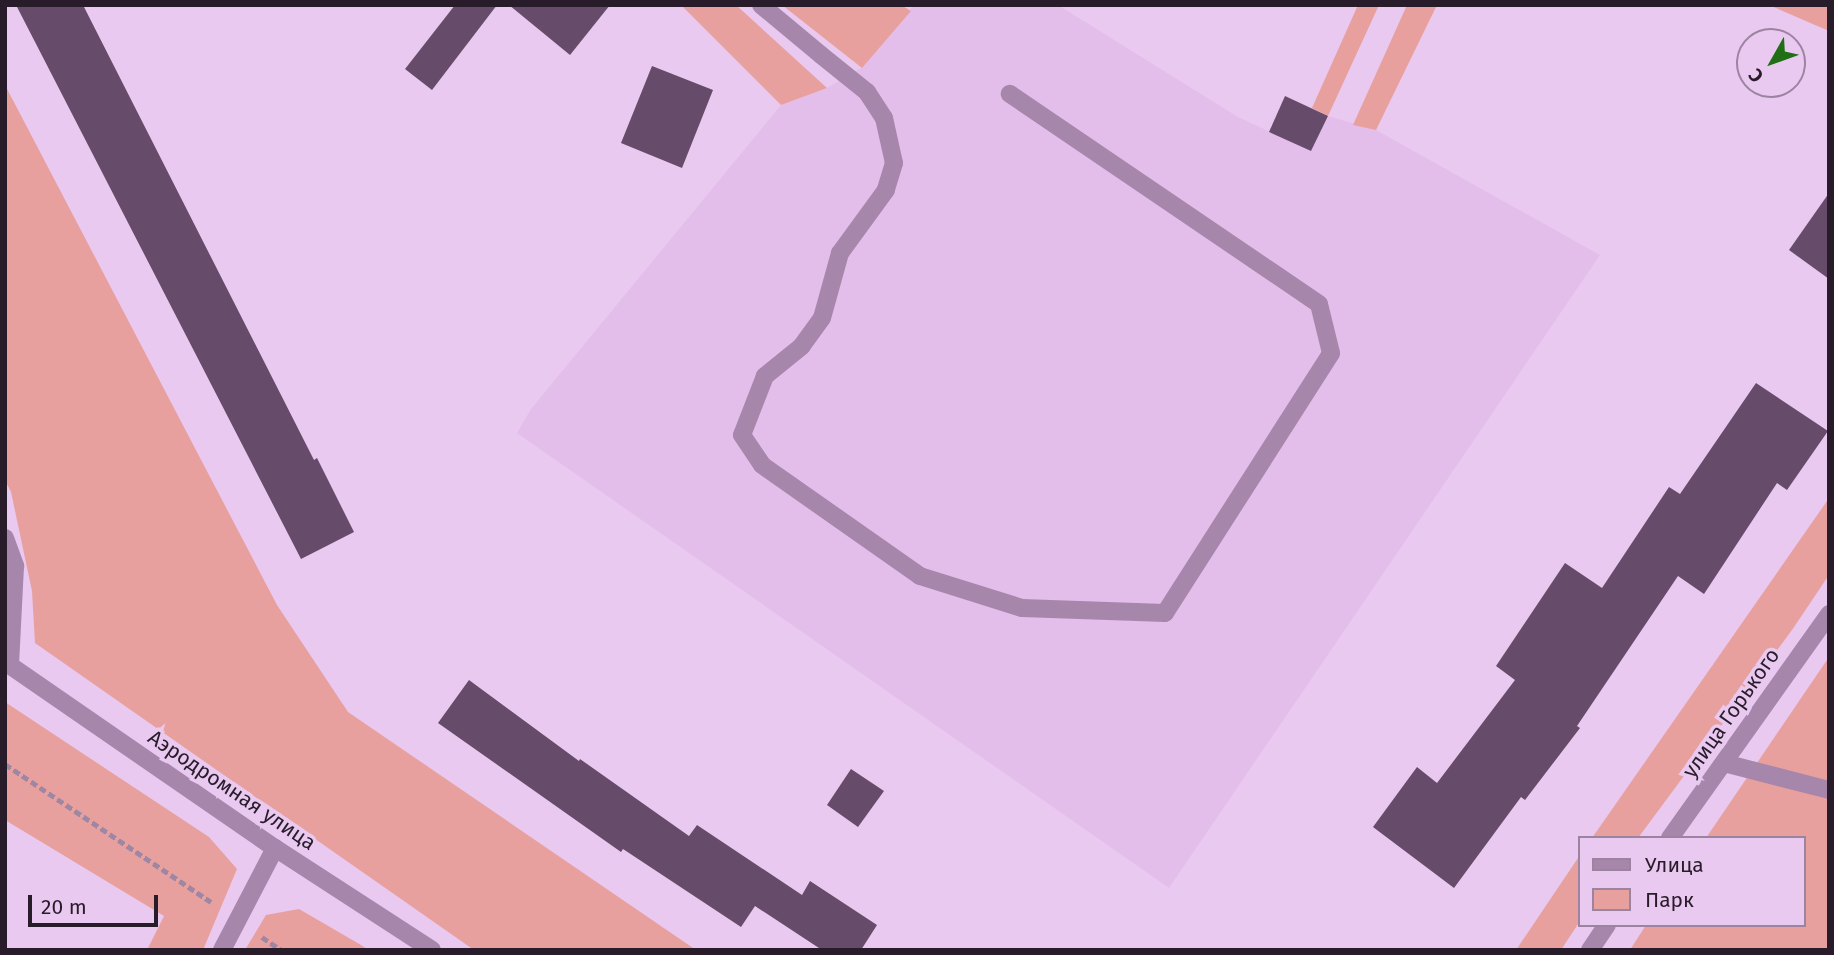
<!DOCTYPE html>
<meta charset="utf-8">
<style>
body{margin:0}
#map{position:relative;width:1834px;height:955px;overflow:hidden;background:#e9c9ef;font-family:"Fira Sans",sans-serif}
div>[style]{position:absolute}
[style*='--x']{left:calc(var(--x)*1px);top:calc(var(--y)*1px);width:calc(var(--w)*1px);rotate:calc(var(--a)*1deg)}
.built>*{inset:0;background:#e4beea}
.green>*{inset:0;background:#e8a09e}
.building>*{inset:0;background:#674b6b}
.path>*{height:4.5px;margin-top:-2.25px;transform-origin:0;background:repeating-linear-gradient(90deg,#9f87a4 0 7px,transparent 0 10.5px)}
.service>*{height:18px;margin:-9px;padding:0 9px;transform-origin:9px;border-radius:9px;background:#a786ac}
.minor>*{height:18px;margin:-9px;padding:0 9px;transform-origin:9px;border-radius:9px;background:#a786ac}
.tertiary>*{height:18px;margin:-9px;padding:0 9px;transform-origin:9px;border-radius:9px;background:#a786ac}
span{translate:-50% -50%;white-space:nowrap;text-align:center;line-height:1.15;-webkit-text-stroke:7px #e9c9ef;paint-order:stroke}
.street-label{font-size:21px;color:#281c2b}
.frame{position:absolute;inset:0;border:7px solid #281c2b;pointer-events:none}
.legend{position:absolute;left:1578px;top:836px;width:228px;height:91px;box-sizing:border-box;background:#e9c9ef;border:2px solid #9c84a1;margin:0;padding:9px 12px;list-style:none;font-size:21px;color:#281c2b}
.legend li{display:flex;align-items:center;gap:14px;height:35px}
.legend b{width:35px;border:2px solid #9c84a1}
.north{position:absolute;left:1736px;top:28px;width:70px;height:70px;box-sizing:border-box;background:#e9c9ef;border:2px solid #9c84a1;border-radius:50%;rotate:230deg;font-size:19px;font-weight:700;line-height:28px;text-align:center;color:#281c2b}
.north::after{content:'';display:block;margin:auto;width:24px;height:32px;background:#206f15;clip-path:polygon(50% 0,100% 100%,50% 72%,0 100%)}
.scale{position:absolute;left:28px;top:895px;width:130px;height:32px;box-sizing:border-box;border:4px solid #281c2b;border-top:0;padding-left:9px;font-size:21px;line-height:24px;white-space:nowrap;color:#281c2b;-webkit-text-stroke:5px #e9c9ef;paint-order:stroke}
</style>
<div id="map">
<div class="built">
<i style="clip-path:polygon(914px 5px,1058px 5px,1238px 117px,1311px 151px,1328px 116px,1376px 130px,1600px 255px,1169px 888px,517px 433px,531px 409px,781px 105px,827px 88px,861px 68px)"></i>
</div>
<div class="green">
<i style="clip-path:polygon(681px 5px,736px 5px,827px 88px,781px 105px)"></i>
<i style="clip-path:polygon(782px 5px,901px 5px,911px 11px,862px 68px)"></i>
<i style="clip-path:polygon(1358px 5px,1379px 5px,1328px 116px,1312px 108px)"></i>
<i style="clip-path:polygon(1407px 5px,1437px 5px,1376px 130px,1353px 125px)"></i>
<i style="clip-path:polygon(1769px 5px,1829px 5px,1829px 31px)"></i>
<i style="clip-path:polygon(5px 85px,277px 605px,348px 712px,696px 950px,474px 950px,35px 643px,32px 591px,11px 492px,5px 480px)"></i>
<i style="clip-path:polygon(1827px 501px,1829px 575px,1792px 630px,1638px 838px,1592px 838px)"></i>
<i style="clip-path:polygon(1829px 657px,1829px 950px,1630px 950px,1646px 925px,1804px 925px,1804px 838px,1706px 838px)"></i>
<i style="clip-path:polygon(5px 702px,209px 837px,237px 869px,203px 950px,147px 950px,164px 916px,5px 820px)"></i>
<i style="clip-path:polygon(1580px 855px,1580px 921px,1561px 950px,1516px 950px)"></i>
<i style="clip-path:polygon(299px 909px,361px 945px,368px 950px,245px 950px,266px 915px)"></i>
</div>
<div class="building">
<i style="clip-path:polygon(16px 5px,83px 5px,314px 460px,317px 458px,354px 532px,301px 559px)"></i>
<i style="clip-path:polygon(455px 5px,497px 5px,432px 90px,405px 69px)"></i>
<i style="clip-path:polygon(509px 5px,610px 5px,570px 55px)"></i>
<i style="clip-path:polygon(652px 66px,713px 90px,682px 168px,621px 143px)"></i>
<i style="clip-path:polygon(1285px 96px,1328px 116px,1311px 151px,1269px 132px)"></i>
<i style="clip-path:polygon(1829px 193px,1829px 279px,1789px 250px)"></i>
<i style="clip-path:polygon(1756px 383px,1828px 431px,1787px 490px,1777px 483px,1704px 594px,1678px 576px,1577px 726px,1580px 728px,1525px 800px,1521px 797px,1454px 888px,1373px 827px,1417px 767px,1437px 783px,1515px 680px,1496px 666px,1565px 563px,1602px 588px,1669px 487px,1680px 494px)"></i>
<i style="clip-path:polygon(469px 680px,579px 761px,580px 759px,689px 836px,697px 825px,802px 895px,810px 881px,877px 925px,861px 950px,822px 950px,755px 906px,741px 927px,623px 849px,621px 852px,438px 723px)"></i>
<i style="clip-path:polygon(851px 769px,884px 791px,858px 827px,827px 805px)"></i>
</div>
<div class="path">
<i style="--x:5;--y:764;--w:248;--a:33.8"></i>
<i style="--x:262;--y:937;--w:23;--a:34"></i>
</div>
<div class="service">
<i style="--x:821;--y:55;--w:59;--a:38.8"></i>
<i style="--x:867;--y:92;--w:31;--a:57"></i>
<i style="--x:884;--y:118;--w:46;--a:77.5"></i>
<i style="--x:894;--y:163;--w:28;--a:107"></i>
<i style="--x:886;--y:190;--w:78;--a:126.1"></i>
<i style="--x:840;--y:253;--w:67;--a:105.5"></i>
<i style="--x:822;--y:318;--w:34;--a:126"></i>
<i style="--x:802;--y:346;--w:48;--a:141"></i>
<i style="--x:765;--y:376;--w:63;--a:111.3"></i>
<i style="--x:742;--y:435;--w:36;--a:56"></i>
<i style="--x:762;--y:465;--w:193;--a:35.1"></i>
<i style="--x:920;--y:576;--w:107;--a:17.4"></i>
<i style="--x:1022;--y:608;--w:143;--a:2"></i>
<i style="--x:1165;--y:613;--w:308;--a:-57.4"></i>
<i style="--x:1331;--y:353;--w:50;--a:-103.8"></i>
<i style="--x:1319;--y:304;--w:374;--a:-145.8"></i>
</div>
<div class="minor">
<i style="--x:761;--y:5;--w:78;--a:39.8"></i>
<i style="--x:5;--y:538;--w:30;--a:70"></i>
<i style="--x:15;--y:566;--w:99;--a:92.9"></i>
<i style="--x:1724;--y:763;--w:108;--a:14.4"></i>
<i style="--x:1670;--y:838;--w:275;--a:-54.6"></i>
<i style="--x:222;--y:950;--w:115;--a:-62.5"></i>
<i style="--x:1590;--y:950;--w:30;--a:-56"></i>
</div>
<div class="tertiary">
<i style="--x:5;--y:662;--w:328;--a:34.6"></i>
<i style="--x:275;--y:848;--w:187;--a:33"></i>
</div>
<div class="street-label">
<span style="left:1731px;top:713px;rotate:-55deg">улица Горького</span>
<span style="left:232px;top:790px;rotate:34deg">Аэродромная улица</span>
</div>
<div class="frame"></div>
<ul class="legend">
<li><b style="height:9px;background:#a786ac"></b>Улица</li>
<li><b style="height:19px;background:#e8a09e"></b>Парк</li>
</ul>
<div class="north">С</div>
<div class="scale">20 m</div>
</div>
